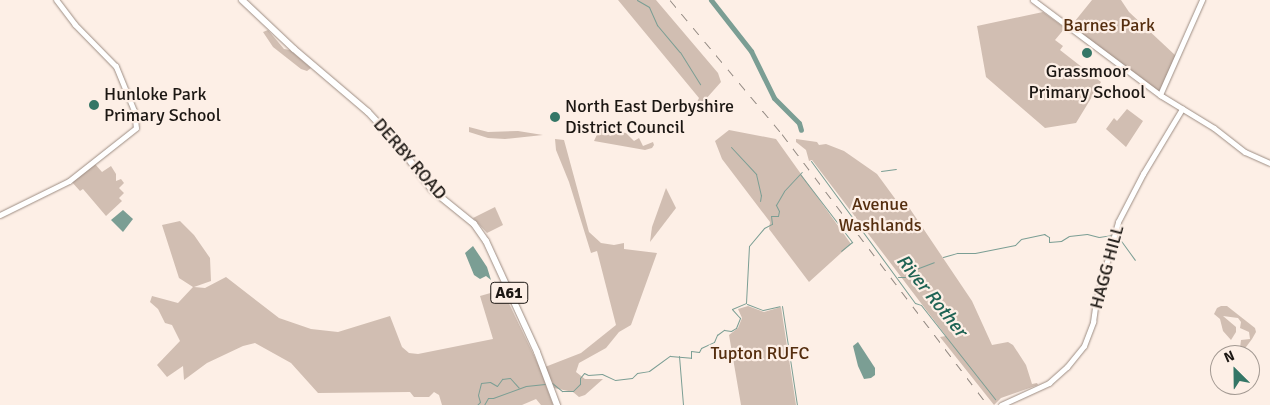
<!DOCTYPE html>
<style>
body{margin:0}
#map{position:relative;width:1270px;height:405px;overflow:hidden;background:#fdefe6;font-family:Signika,sans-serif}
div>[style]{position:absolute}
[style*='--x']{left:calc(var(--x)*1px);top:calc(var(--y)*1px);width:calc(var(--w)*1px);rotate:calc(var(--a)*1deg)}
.green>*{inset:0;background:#d1beb2}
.water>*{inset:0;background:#7b9e94}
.stream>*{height:1px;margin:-0.5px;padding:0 0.5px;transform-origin:0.5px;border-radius:0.5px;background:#7b9e94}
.river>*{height:5px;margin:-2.5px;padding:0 2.5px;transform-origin:2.5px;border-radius:2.5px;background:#7b9e94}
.roads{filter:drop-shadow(0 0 1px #9d8d83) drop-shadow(0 0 1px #9d8d83)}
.tertiary>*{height:4.5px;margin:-2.25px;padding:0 2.25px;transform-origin:2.25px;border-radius:2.25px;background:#fff}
.secondary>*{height:5px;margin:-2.5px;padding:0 2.5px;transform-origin:2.5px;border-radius:2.5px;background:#fff}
.trunk>*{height:6px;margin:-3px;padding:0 3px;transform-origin:3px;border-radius:3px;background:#fff}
.rail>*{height:1px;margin-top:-0.5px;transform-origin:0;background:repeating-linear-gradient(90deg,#908780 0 9px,transparent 0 18px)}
.dots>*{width:14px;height:14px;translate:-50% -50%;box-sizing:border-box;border:2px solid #fdefe6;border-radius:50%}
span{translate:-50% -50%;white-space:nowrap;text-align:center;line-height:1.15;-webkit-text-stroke:4.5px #fdefe6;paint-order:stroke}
.shield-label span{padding:1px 4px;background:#fdefe6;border:1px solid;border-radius:4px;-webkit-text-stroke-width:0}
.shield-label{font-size:16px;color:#1c1713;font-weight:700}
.park-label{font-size:18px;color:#552e0f}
.poi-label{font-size:18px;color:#1c1713}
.left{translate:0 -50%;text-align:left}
.street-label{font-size:18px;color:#1c1713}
.water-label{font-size:19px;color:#1f6354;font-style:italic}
.north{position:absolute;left:1210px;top:345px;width:50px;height:50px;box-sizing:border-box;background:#fdefe6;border:1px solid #a39992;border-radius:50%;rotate:337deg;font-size:14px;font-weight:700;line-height:20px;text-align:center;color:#1c1713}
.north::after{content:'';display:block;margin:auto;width:18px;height:22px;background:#347666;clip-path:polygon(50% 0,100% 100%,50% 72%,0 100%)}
</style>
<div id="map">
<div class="green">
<i style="clip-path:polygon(618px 0,656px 0,718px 73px,721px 82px,697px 109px,695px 106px,699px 98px)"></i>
<i style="clip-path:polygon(1092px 0,1121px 0,1129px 12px,1176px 56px,1159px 92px,1071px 26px)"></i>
<i style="clip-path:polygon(1043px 12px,1065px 28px,1055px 40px,1063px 46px,1060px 50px,1101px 82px,1076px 123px,1045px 128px,986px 77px,977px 26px)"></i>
<i style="clip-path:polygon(268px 30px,284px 49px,290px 50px,311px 68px,307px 71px,301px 69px,273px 47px,263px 32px)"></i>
<i style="clip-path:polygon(1127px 109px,1143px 121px,1126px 147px,1106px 129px,1114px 118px,1117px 121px)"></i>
<i style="clip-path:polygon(601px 126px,610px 136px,617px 132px,626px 133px,634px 141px,639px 138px,643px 146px,653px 142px,654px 145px,652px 148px,645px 150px,594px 141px)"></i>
<i style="clip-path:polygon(469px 127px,488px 132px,518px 131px,543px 135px,505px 139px,488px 138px,469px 132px)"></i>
<i style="clip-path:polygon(729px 130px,776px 139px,851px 244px,809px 282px,769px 229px,770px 222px,722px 159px,715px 141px)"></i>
<i style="clip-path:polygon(555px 139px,564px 140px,589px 232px,601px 243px,614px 245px,624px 243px,624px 249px,657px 253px,631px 325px,619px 332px,606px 348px,579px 363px,576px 372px,585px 379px,603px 379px,585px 395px,579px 397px,573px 392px,554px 388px,545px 367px,581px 353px,616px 325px,597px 251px,591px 253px,569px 182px,556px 150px)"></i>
<i style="clip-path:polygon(796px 139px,817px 142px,819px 145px,826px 144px,844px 151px,877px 174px,899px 204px,904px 200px,972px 301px,992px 345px,1008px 342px,1013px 345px,1026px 365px,1032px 384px,1037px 383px,1038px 385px,1001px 398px,994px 405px,940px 337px,946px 336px,812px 160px,809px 161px,806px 150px,796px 142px)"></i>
<i style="clip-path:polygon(95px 164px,102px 172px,111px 166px,116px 174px,116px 181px,121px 179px,124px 183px,119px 188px,124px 193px,119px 198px,122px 201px,106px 216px,83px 189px,80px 191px,71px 181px)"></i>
<i style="clip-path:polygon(666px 188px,676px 208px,650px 242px,652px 227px)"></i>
<i style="clip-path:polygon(495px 207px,503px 225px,487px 233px,473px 218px)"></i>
<i style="clip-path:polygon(180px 221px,194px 235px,210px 258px,211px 281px,194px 287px,205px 288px,226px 277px,279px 318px,311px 329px,338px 332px,390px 316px,402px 347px,409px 353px,418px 354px,493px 339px,480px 296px,494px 292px,495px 286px,500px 285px,540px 368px,553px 405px,541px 405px,536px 399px,522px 405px,442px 405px,439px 395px,434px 392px,429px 397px,414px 397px,410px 392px,318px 393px,291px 363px,255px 343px,243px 346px,207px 363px,184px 380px,183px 366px,167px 377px,157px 365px,180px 341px,172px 325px,165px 323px,158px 309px,150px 302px,152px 296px,178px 303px,193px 287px,179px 278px,162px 225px)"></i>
<i style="clip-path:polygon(748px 306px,764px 312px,781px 307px,796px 405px,741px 405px,729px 335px,738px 328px,742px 318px,738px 309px)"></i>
<i style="clip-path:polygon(1221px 306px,1227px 306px,1255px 328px,1256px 332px,1252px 339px,1240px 355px,1235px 353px,1240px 348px,1241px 340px,1250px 339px,1249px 332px,1240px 328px,1241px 322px,1238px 318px,1223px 316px,1236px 327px,1236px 332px,1231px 340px,1223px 331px,1220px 319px,1214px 314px,1217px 308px)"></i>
</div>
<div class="water">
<i style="clip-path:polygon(123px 210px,133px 219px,123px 232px,111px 220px)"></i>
<i style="clip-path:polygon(473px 246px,487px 267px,491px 280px,486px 276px,480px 279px,474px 275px,465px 253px)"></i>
<i style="clip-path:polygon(858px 342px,875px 368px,875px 375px,871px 378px,864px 379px,858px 366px,853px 346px)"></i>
</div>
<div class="stream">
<i style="--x:637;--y:0;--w:14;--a:30"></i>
<i style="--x:649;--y:7;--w:20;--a:66"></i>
<i style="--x:657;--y:25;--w:35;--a:50"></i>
<i style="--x:680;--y:52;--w:38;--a:58"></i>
<i style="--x:731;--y:147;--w:37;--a:47"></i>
<i style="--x:756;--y:174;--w:22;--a:77"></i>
<i style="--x:761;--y:195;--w:6;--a:99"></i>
<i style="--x:811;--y:161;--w:176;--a:53.8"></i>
<i style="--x:915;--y:303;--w:6;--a:18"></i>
<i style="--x:921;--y:305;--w:120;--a:51.8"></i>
<i style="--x:881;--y:171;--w:15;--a:-8"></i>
<i style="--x:800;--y:174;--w:86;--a:52.6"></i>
<i style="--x:852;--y:242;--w:14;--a:141"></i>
<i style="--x:1119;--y:238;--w:27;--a:54"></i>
<i style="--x:943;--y:257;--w:15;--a:-16"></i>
<i style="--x:957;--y:253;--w:18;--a:0"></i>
<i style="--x:975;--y:253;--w:41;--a:-11.3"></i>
<i style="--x:1015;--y:245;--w:8;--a:-45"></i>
<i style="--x:1021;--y:239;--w:24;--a:-12"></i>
<i style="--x:1044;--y:234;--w:6;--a:31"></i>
<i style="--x:1049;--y:237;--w:5;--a:90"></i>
<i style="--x:1049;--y:242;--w:12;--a:-5"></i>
<i style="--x:1061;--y:241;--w:9;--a:-32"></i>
<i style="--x:1069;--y:236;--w:18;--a:-6"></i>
<i style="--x:1087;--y:234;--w:12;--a:14"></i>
<i style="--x:1099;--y:237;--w:12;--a:-9"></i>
<i style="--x:916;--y:269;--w:19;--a:-21"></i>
<i style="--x:898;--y:277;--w:7;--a:0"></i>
<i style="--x:747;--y:304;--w:17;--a:21"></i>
<i style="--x:763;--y:310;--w:17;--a:-13"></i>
<i style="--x:782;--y:306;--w:100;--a:81.4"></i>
<i style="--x:679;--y:356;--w:49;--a:85.3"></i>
<i style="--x:552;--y:383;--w:13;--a:39"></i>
<i style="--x:562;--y:391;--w:11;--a:0"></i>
<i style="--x:573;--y:391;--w:10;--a:-45"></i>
<i style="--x:580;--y:384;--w:6;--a:-90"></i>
<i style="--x:580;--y:378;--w:6;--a:-51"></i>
<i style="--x:584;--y:373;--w:4;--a:27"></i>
<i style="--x:588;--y:375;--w:14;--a:-4"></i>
<i style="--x:602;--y:374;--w:14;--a:25"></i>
<i style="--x:615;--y:380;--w:17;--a:-7"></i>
<i style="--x:632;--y:378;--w:7;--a:-45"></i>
<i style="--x:637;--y:373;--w:12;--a:-9"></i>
<i style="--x:649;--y:371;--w:26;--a:-36"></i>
<i style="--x:670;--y:356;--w:21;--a:5"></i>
<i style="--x:691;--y:358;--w:7;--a:-90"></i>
<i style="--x:691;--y:351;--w:8;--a:7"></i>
<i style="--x:699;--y:352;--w:4;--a:-63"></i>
<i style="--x:701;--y:348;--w:14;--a:-25"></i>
<i style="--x:714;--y:342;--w:8;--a:-67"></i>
<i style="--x:717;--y:335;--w:9;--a:-36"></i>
<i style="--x:724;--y:330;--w:7;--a:8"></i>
<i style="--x:731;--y:331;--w:6;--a:-31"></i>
<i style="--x:736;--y:328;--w:11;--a:-68"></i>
<i style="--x:740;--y:318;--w:12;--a:-132"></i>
<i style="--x:732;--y:309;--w:15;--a:-23"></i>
<i style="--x:746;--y:303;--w:57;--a:-87"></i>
<i style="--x:749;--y:246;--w:23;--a:-50"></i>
<i style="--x:764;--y:228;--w:9;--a:-27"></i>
<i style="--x:772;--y:224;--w:8;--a:-97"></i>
<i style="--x:771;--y:216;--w:7;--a:0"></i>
<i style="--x:778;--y:216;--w:5;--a:-79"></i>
<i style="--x:779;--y:211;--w:7;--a:-117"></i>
<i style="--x:776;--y:205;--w:16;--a:-60"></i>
<i style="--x:784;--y:191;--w:26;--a:-47"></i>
<i style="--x:477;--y:405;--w:4;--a:-45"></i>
<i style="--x:480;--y:402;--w:7;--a:-106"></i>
<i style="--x:478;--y:395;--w:12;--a:-76"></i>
<i style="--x:481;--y:383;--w:9;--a:-6"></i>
<i style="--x:490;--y:382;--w:8;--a:30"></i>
<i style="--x:497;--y:386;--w:9;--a:-54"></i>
<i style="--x:502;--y:379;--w:8;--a:-7"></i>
<i style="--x:510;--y:378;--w:13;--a:48"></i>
<i style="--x:484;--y:405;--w:8;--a:-60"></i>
<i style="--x:488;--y:398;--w:5;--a:0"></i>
<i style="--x:493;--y:398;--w:35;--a:-20"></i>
<i style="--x:526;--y:386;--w:19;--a:-6"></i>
</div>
<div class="river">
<i style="--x:711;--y:0;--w:65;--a:51.9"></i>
<i style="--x:751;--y:51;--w:52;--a:63.9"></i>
<i style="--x:774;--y:98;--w:35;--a:45"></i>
<i style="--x:799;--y:123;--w:7;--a:74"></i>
</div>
<div class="roads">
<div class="tertiary">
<i style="--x:1160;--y:95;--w:104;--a:-66.1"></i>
<i style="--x:0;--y:215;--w:77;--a:-26.2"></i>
<i style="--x:69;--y:181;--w:85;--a:-38.3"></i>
<i style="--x:136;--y:128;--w:17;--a:-97"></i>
<i style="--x:134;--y:111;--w:48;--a:-112.2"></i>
<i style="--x:116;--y:67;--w:59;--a:-134.3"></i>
<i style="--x:75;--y:25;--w:31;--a:-127"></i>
<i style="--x:1001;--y:405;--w:53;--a:-24.6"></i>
<i style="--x:1049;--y:383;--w:24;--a:-42"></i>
<i style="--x:1067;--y:367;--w:27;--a:-51"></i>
<i style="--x:1084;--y:346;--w:26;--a:-69"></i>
<i style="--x:1093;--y:322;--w:21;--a:-82"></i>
<i style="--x:1096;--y:301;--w:82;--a:-74.4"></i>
<i style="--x:1118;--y:222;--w:54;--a:-62.5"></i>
<i style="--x:1143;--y:174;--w:76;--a:-59"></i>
</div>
<div class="secondary">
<i style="--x:1033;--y:0;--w:159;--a:36.8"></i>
<i style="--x:1160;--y:95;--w:63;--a:31.4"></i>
<i style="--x:1214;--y:128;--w:39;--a:38"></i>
<i style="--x:1245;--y:152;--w:27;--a:24"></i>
</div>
<div class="trunk">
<i style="--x:242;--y:0;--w:71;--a:43.3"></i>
<i style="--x:294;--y:49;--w:97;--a:40.4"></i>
<i style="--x:368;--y:112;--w:40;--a:47"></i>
<i style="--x:395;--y:141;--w:61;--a:52.9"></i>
<i style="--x:432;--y:190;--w:54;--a:39"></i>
<i style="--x:474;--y:224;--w:21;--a:55"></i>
<i style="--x:486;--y:241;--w:122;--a:65.3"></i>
<i style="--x:537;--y:352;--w:57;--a:69.3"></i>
</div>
</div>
<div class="rail">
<i style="--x:670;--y:0;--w:175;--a:50.1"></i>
<i style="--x:782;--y:134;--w:340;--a:52.8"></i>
</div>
<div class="dots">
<i style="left:1087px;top:53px;background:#347666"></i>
<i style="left:94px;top:105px;background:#347666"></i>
<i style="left:555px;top:117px;background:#347666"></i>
</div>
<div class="shield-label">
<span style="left:509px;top:293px">A61</span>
</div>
<div class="park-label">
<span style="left:1109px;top:25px">Barnes Park</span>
<span style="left:880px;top:215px">Avenue<br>Washlands</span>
<span style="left:760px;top:353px">Tupton RUFC</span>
</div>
<div class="poi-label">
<span style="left:1087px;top:82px">Grassmoor<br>Primary School</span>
<span class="left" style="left:104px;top:105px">Hunloke Park<br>Primary School</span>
<span class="left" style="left:565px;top:117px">North East Derbyshire<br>District Council</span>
</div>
<div class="street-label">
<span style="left:410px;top:159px;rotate:49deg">DERBY ROAD</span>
<span style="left:1107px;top:267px;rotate:-75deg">HAGG HILL</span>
</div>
<div class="water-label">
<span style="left:931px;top:296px;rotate:51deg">River Rother</span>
</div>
<div class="north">N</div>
</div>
